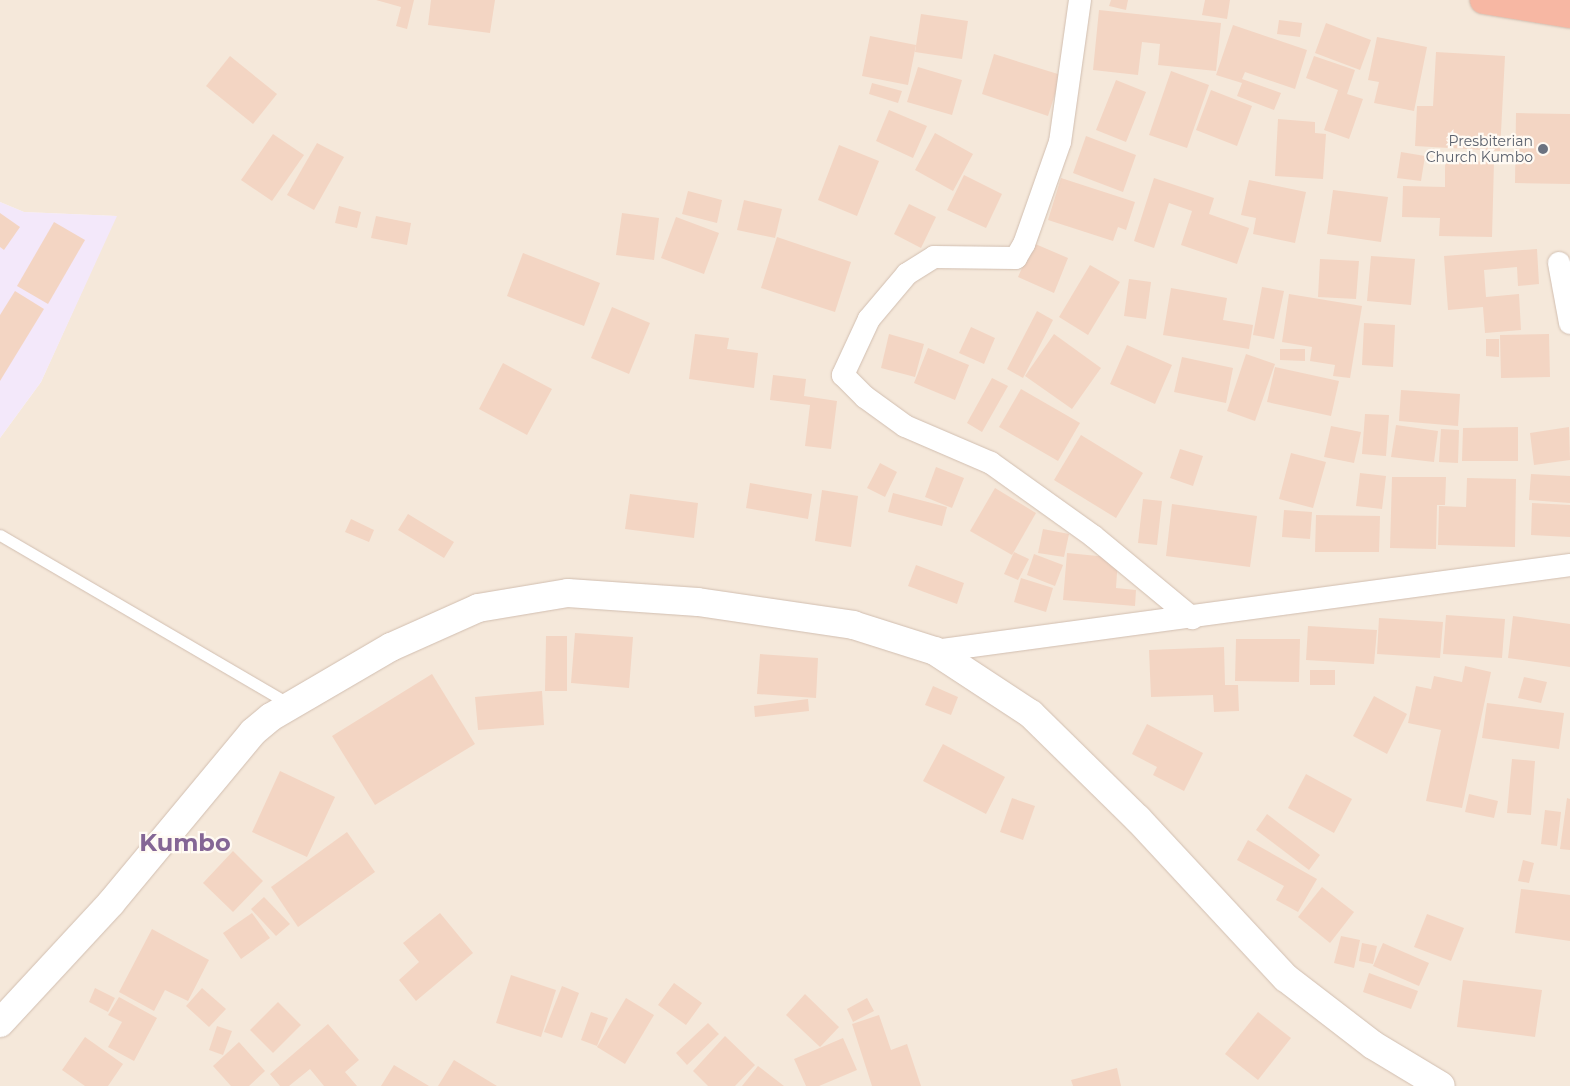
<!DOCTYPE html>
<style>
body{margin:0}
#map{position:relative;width:1570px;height:1086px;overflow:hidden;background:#fdf6ec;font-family:Montserrat,sans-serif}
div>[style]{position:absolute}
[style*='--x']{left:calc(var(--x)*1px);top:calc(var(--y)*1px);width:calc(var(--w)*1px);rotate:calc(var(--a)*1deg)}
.residential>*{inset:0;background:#f5e8da}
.education>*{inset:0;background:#f3e8fa}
.building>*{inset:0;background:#f3d5c3}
.roads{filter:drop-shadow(0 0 1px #d1beb0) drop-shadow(0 0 1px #d1beb0)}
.lane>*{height:11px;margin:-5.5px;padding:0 5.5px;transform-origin:5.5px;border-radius:5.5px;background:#fff}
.street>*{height:22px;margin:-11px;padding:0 11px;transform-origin:11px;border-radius:11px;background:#fff}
.secondary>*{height:28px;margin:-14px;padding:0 14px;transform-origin:14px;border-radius:14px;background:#fff}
.highway>*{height:28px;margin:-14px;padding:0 14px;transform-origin:14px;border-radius:14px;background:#f7b7a3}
.dots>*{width:14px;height:14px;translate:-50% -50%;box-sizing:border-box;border:2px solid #fffaf3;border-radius:50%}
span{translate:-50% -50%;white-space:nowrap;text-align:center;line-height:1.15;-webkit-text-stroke:4.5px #fffaf3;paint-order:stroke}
.worship-label{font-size:14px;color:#5b616d}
.right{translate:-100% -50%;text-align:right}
.town-label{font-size:24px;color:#846695;font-weight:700}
</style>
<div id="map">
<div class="residential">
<i style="clip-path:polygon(0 0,1570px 0,1570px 1086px,0 1086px,0 438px,41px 382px,116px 216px,24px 212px,0 202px)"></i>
</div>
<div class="education">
<i style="clip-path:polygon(0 202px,24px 212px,117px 216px,41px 382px,0 438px)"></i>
</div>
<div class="building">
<i style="clip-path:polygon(376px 0,414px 0,407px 29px,396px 26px,401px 7px)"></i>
<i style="clip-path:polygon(431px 0,495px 0,490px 33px,428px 25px)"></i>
<i style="clip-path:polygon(1111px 0,1128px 0,1126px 10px,1109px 6px)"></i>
<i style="clip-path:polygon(1205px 0,1230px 0,1227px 19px,1202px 15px)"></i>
<i style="clip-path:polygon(1099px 10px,1221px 23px,1216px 71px,1158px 65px,1160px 44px,1142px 42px,1138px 75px,1093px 70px)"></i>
<i style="clip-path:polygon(921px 14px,968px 21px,962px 59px,915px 52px)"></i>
<i style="clip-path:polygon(1279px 20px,1302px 23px,1300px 37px,1277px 34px)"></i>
<i style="clip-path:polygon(1326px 23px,1371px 40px,1360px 70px,1315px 53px)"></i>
<i style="clip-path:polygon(1233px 25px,1307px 50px,1295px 89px,1245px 72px,1242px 79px,1281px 93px,1274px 110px,1237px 96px,1242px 83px,1216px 75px)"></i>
<i style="clip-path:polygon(870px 36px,916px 45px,908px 85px,862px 76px)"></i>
<i style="clip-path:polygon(1377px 37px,1427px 47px,1414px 111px,1374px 103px,1379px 82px,1368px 80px)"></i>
<i style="clip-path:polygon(1436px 52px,1505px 56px,1500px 151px,1415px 146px,1417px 106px,1433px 106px)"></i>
<i style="clip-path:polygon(994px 54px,1061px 75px,1048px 116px,982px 94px)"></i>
<i style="clip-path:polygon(230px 56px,277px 94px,253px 124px,206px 86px)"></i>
<i style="clip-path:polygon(1314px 56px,1355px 70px,1347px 94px,1363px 99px,1349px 139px,1324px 130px,1338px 90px,1306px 78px)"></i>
<i style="clip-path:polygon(918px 67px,962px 80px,952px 115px,907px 102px)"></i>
<i style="clip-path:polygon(1171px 71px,1209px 85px,1187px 148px,1149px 135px)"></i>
<i style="clip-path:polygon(1116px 80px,1146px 92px,1126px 142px,1096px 130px)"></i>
<i style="clip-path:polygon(872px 83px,902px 91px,898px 103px,869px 94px)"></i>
<i style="clip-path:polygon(1211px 90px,1252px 106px,1237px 146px,1196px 130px)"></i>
<i style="clip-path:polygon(889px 110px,927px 126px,913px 158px,876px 141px)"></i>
<i style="clip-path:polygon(1516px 113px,1570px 114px,1570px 184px,1515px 183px)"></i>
<i style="clip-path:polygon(1278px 119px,1315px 122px,1315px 133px,1326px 134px,1323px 179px,1275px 176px)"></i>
<i style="clip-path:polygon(935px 133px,973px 154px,953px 191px,915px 170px)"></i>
<i style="clip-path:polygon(273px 134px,304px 155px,272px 201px,241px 180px)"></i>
<i style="clip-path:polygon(1086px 136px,1136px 155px,1123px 192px,1073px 173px)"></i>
<i style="clip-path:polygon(317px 143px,344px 157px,314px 210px,287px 195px)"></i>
<i style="clip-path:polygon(839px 145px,879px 161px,857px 216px,818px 200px)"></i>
<i style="clip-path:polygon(1401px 152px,1425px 156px,1421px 181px,1397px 178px)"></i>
<i style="clip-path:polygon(1445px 160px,1494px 162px,1492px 237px,1439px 236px,1440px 218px,1402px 217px,1403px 186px,1445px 187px)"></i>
<i style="clip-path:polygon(964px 175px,1002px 194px,986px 228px,947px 210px)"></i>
<i style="clip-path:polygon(1061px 178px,1135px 202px,1126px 230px,1118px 227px,1113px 241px,1048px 220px)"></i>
<i style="clip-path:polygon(1154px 178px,1214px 198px,1209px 214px,1249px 228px,1237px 264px,1181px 245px,1192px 211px,1169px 203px,1154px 248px,1134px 241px)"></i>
<i style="clip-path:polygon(1249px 180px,1306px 192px,1295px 243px,1253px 234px,1256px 218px,1241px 215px)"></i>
<i style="clip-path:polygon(1333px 190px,1388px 197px,1381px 242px,1327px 234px)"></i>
<i style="clip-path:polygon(688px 191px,722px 200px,717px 223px,682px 214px)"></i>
<i style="clip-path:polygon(744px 200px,782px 209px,775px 238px,737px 230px)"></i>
<i style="clip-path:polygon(909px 204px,936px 217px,921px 248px,894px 234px)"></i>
<i style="clip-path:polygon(339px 206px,361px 212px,357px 228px,335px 223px)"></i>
<i style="clip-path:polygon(0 213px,20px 227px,4px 250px,0 247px)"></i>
<i style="clip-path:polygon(622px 213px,659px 218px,654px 260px,616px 255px)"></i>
<i style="clip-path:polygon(376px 216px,411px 223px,407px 245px,371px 238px)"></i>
<i style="clip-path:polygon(676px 217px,719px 233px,704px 274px,661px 258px)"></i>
<i style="clip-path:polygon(54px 222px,85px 240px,48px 304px,17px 286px)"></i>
<i style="clip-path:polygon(777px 237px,851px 262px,835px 312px,761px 288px)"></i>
<i style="clip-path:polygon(1033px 243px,1068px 258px,1054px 293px,1018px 277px)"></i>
<i style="clip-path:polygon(1537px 249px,1539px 284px,1518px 286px,1517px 267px,1484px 270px,1486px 297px,1519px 294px,1521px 330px,1485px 333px,1483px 307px,1448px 310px,1444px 256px)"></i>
<i style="clip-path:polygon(523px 253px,600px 283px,584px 326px,507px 296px)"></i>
<i style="clip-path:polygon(1371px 256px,1415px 259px,1411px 305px,1367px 301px)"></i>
<i style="clip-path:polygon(1320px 259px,1359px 261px,1356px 299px,1318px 297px)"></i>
<i style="clip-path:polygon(1090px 265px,1120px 282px,1088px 335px,1059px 317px)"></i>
<i style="clip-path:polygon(1129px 279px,1151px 282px,1146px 319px,1124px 316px)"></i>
<i style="clip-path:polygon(1262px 287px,1284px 291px,1274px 339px,1253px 335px)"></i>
<i style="clip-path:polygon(1171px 288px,1227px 298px,1223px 320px,1253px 325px,1249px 349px,1163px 335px)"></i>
<i style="clip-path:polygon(15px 291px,44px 309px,0 381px,0 315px)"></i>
<i style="clip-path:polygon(1289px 294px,1362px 306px,1350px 378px,1333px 376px,1335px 365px,1310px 361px,1312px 347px,1282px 342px)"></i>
<i style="clip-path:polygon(612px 307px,650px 323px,629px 374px,591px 358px)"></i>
<i style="clip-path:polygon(1037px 311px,1053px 320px,1023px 378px,1007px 369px)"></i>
<i style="clip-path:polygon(1364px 323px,1395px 325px,1393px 367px,1362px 365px)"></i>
<i style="clip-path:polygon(971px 327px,995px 338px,984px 364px,959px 353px)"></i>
<i style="clip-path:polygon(695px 334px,729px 338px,727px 349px,758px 353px,754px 388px,689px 379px)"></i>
<i style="clip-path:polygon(889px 334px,924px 344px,915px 377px,881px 368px)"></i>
<i style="clip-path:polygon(1054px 334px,1101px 368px,1072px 409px,1025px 376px)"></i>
<i style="clip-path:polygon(1549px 334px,1550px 377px,1501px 378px,1500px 335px)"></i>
<i style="clip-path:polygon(1486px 339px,1499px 339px,1499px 357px,1486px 356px)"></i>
<i style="clip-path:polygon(1127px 345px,1172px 365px,1155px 404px,1110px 384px)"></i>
<i style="clip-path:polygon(928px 348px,969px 365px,955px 400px,914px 383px)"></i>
<i style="clip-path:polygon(1280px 349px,1305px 349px,1305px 361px,1280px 360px)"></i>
<i style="clip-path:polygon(1246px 354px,1275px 364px,1255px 421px,1227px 411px)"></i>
<i style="clip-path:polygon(1182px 357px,1233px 368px,1226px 403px,1174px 392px)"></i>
<i style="clip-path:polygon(503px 363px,552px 389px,527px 435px,479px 409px)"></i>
<i style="clip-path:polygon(1275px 367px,1339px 381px,1331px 416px,1267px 402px)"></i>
<i style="clip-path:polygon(773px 375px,806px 379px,804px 396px,837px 401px,831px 449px,805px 446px,810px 405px,770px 400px)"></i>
<i style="clip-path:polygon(992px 378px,1008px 386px,982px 432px,967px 423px)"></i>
<i style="clip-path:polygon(1021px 389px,1080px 423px,1058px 461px,999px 427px)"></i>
<i style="clip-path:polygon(1401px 390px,1460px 394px,1458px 426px,1399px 421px)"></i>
<i style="clip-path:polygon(1365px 414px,1389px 415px,1386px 456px,1362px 454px)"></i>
<i style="clip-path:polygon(1396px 425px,1438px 431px,1434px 462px,1391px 457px)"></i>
<i style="clip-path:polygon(1331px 426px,1361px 432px,1354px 463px,1324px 457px)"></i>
<i style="clip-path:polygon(1518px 427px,1518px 461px,1462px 461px,1463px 428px)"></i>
<i style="clip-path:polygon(1569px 427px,1570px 460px,1534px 465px,1530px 433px)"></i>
<i style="clip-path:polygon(1441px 429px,1459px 430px,1458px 463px,1439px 462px)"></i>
<i style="clip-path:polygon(1081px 435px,1143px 473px,1116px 518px,1054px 480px)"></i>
<i style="clip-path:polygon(1180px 449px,1203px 456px,1193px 486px,1170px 478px)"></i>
<i style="clip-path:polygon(1291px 453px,1326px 462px,1313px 508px,1279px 499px)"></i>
<i style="clip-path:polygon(880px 463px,897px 472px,885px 497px,867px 488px)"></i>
<i style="clip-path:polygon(936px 467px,964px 478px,952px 508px,925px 497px)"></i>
<i style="clip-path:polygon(1360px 473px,1386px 476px,1382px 509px,1356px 506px)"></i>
<i style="clip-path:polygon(1531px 474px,1570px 476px,1570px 503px,1529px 500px)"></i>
<i style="clip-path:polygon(1392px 477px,1446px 477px,1445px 505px,1437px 505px,1436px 549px,1390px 548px)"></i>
<i style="clip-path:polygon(1467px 478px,1516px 479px,1515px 547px,1438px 545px,1439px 506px,1466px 507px)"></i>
<i style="clip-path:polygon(750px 483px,812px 494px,808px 519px,746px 508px)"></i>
<i style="clip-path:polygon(995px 488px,1036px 513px,1012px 555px,970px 531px)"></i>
<i style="clip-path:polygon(822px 490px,858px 496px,851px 547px,815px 541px)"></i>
<i style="clip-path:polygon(893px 493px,947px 507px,942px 526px,888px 512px)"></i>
<i style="clip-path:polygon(630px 494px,698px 503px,694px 538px,625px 529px)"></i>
<i style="clip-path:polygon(1143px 499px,1162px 501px,1157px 545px,1138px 543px)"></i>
<i style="clip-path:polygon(1532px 503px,1570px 505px,1570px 537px,1531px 535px)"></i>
<i style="clip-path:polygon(1172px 504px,1257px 516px,1250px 567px,1166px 556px)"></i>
<i style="clip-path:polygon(1284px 510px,1312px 512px,1310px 539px,1282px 537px)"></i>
<i style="clip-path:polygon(408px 514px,454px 542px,444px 558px,398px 530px)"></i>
<i style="clip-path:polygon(1316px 515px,1380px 516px,1379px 552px,1315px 552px)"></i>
<i style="clip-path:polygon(351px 519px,374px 530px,369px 542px,345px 532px)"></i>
<i style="clip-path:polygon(1043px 529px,1069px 534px,1064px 557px,1038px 553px)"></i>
<i style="clip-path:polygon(1014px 552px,1029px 559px,1018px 580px,1004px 574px)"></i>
<i style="clip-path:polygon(1067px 553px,1118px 558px,1116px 588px,1136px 590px,1135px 606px,1063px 600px)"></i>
<i style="clip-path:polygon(1034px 554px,1063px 565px,1055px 586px,1027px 575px)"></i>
<i style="clip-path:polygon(916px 565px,964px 583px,957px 604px,908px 586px)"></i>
<i style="clip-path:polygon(1021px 578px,1053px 588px,1046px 612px,1014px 602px)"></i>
<i style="clip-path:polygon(1446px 615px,1505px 619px,1502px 658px,1443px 654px)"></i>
<i style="clip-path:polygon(1513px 616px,1570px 624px,1570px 667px,1508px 658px)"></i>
<i style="clip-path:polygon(1379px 618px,1443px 622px,1440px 658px,1377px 654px)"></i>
<i style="clip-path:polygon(1308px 626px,1377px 630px,1374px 664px,1306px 660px)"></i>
<i style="clip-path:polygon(575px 633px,633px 637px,629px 688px,571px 683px)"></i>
<i style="clip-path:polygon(546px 636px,567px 636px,567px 691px,545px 691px)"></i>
<i style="clip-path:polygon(1236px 639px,1300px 639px,1299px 682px,1235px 681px)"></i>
<i style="clip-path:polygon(1224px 647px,1225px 685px,1238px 685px,1239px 711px,1214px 712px,1213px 695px,1151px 697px,1149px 650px)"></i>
<i style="clip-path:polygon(760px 654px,818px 658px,816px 698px,757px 694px)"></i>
<i style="clip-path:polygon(1465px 666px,1491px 672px,1462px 808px,1426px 801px,1441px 730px,1408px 723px,1416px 686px,1431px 689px,1434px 676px,1462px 682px)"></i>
<i style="clip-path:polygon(1310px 670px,1335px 670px,1335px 685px,1310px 685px)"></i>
<i style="clip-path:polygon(432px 674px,475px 744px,375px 805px,332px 736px)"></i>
<i style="clip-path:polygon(1524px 677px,1547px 682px,1541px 703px,1518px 698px)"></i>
<i style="clip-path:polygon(933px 686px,958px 697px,951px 715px,925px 705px)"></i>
<i style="clip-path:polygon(542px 691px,544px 725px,478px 730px,475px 697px)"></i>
<i style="clip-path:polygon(1374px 696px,1407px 714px,1387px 754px,1353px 736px)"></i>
<i style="clip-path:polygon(808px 699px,809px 711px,755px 717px,754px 706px)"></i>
<i style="clip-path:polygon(1487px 703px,1564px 713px,1559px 749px,1482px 738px)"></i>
<i style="clip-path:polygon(1147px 724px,1203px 753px,1184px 791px,1153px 775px,1157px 767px,1132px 754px)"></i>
<i style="clip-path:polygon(943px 744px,1005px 777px,986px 814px,923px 781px)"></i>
<i style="clip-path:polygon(1512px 759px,1535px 761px,1531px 815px,1507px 813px)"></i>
<i style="clip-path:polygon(280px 771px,335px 797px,307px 857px,252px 832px)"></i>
<i style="clip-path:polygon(1306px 774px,1352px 799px,1334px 833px,1288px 808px)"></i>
<i style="clip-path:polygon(1469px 794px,1498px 801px,1494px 818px,1465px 812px)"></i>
<i style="clip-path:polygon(1012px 798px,1035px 806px,1023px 840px,1000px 832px)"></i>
<i style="clip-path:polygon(1567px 798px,1570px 799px,1570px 850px,1560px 849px)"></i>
<i style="clip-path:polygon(1545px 810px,1561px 812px,1557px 846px,1541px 844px)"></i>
<i style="clip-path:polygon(1267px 814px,1320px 855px,1309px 870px,1256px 830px)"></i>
<i style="clip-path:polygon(347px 832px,375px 872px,298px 927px,271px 887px)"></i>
<i style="clip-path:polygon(1248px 840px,1317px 879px,1298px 912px,1276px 900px,1284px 886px,1237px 860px)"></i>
<i style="clip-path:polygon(233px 851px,263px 881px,233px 912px,203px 883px)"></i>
<i style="clip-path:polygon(1523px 860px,1534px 863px,1529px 883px,1518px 881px)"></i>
<i style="clip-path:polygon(1322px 887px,1354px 912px,1330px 943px,1298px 917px)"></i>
<i style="clip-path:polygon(1521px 889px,1570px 895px,1570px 941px,1515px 933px)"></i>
<i style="clip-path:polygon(264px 897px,290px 924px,276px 936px,251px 909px)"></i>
<i style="clip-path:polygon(252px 913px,270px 938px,241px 959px,223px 933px)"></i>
<i style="clip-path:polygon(440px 913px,473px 953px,416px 1001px,399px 980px,419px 962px,403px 943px)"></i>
<i style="clip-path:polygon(1427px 914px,1464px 928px,1451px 961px,1414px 947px)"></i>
<i style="clip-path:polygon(152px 929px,209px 960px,188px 1001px,165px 990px,154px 1011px,119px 992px)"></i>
<i style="clip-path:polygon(1341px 936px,1360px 940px,1354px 968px,1334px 963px)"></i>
<i style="clip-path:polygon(1362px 943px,1377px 946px,1373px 964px,1359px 961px)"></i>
<i style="clip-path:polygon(1383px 943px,1429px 963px,1419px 986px,1373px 966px)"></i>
<i style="clip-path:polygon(1369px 973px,1418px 991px,1411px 1009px,1363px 992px)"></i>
<i style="clip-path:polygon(511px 975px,556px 990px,541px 1037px,496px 1023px)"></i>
<i style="clip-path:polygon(1463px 980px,1542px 990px,1535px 1037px,1457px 1027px)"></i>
<i style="clip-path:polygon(674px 983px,702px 1003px,686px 1025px,658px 1005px)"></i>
<i style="clip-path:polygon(562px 986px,579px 993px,562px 1038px,544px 1032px)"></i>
<i style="clip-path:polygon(95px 988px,115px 998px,108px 1012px,89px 1002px)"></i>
<i style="clip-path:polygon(202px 988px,226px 1009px,209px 1027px,186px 1006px)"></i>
<i style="clip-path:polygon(805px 994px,839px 1027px,820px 1047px,786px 1015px)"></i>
<i style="clip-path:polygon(119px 997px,157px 1018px,134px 1061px,108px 1047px,122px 1022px,108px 1015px)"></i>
<i style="clip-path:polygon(626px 998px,654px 1015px,625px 1064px,597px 1047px)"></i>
<i style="clip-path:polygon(867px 998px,874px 1011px,853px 1022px,847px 1009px)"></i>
<i style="clip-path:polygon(278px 1002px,301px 1025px,273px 1053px,250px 1030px)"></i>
<i style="clip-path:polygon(591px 1012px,608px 1018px,597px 1046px,581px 1040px)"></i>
<i style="clip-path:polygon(1258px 1012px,1291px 1038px,1258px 1080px,1225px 1054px)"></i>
<i style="clip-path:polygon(879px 1015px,891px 1050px,907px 1044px,921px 1086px,872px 1086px,852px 1024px)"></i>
<i style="clip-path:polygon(708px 1023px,719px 1034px,687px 1065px,676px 1053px)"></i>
<i style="clip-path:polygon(328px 1024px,359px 1060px,345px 1072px,357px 1086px,324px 1086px,310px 1069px,289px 1086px,280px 1086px,270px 1074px)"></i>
<i style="clip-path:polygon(217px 1026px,232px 1031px,223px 1055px,209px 1050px)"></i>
<i style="clip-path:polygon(725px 1036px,755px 1065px,735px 1086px,708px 1086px,693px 1071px)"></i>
<i style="clip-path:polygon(85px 1037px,123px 1064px,108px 1086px,85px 1086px,62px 1070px)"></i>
<i style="clip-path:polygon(843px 1038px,857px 1070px,819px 1086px,806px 1086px,794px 1059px)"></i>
<i style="clip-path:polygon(239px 1042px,265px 1071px,249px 1086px,231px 1086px,213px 1066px)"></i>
<i style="clip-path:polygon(454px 1060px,497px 1086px,438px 1086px)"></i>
<i style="clip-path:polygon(394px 1065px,429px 1086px,381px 1086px)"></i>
<i style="clip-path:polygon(758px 1066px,784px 1086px,742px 1086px)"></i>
<i style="clip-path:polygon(1117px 1068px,1121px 1086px,1073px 1086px,1071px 1080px)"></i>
</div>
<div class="roads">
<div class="lane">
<i style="--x:0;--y:535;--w:335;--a:30.3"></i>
</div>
<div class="street">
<i style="--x:1080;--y:0;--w:143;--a:98"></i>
<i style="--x:1060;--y:142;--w:108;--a:109.4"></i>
<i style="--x:1024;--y:244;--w:16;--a:120"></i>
<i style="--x:1016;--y:258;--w:82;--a:-179.3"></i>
<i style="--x:934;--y:257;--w:32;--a:148"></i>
<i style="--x:907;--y:274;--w:59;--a:130.2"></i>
<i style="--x:869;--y:319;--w:62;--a:114.9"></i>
<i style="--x:843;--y:375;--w:31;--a:45"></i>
<i style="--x:865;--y:397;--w:49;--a:35.9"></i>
<i style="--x:905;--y:426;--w:94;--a:23.3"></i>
<i style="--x:991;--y:463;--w:125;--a:35.6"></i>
<i style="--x:1093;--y:536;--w:129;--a:39.6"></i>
<i style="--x:1559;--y:263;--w:61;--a:79.6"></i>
<i style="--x:935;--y:651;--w:641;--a:-7.71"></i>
</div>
<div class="secondary">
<i style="--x:0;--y:1023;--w:163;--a:-47.2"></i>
<i style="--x:111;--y:903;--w:222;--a:-50.3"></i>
<i style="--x:253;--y:732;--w:23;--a:-40"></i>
<i style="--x:271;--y:717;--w:139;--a:-30.3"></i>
<i style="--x:391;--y:647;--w:95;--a:-24.1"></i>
<i style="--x:478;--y:608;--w:91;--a:-9.5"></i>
<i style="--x:568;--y:593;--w:130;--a:4"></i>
<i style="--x:698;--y:602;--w:157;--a:8.4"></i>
<i style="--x:853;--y:625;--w:86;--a:17.6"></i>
<i style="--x:935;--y:651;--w:115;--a:33.3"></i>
<i style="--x:1031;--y:714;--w:150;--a:44.5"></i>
<i style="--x:1138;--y:819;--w:217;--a:47.1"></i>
<i style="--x:1286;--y:978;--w:110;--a:37.6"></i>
<i style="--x:1373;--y:1045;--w:79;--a:31.1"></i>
</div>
<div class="highway">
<i style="--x:1484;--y:0;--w:87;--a:9.2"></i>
</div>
</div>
<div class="dots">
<i style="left:1543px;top:149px;background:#6b7280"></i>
</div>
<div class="worship-label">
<span class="right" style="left:1533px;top:149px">Presbiterian<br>Church Kumbo</span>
</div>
<div class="town-label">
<span style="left:185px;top:843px">Kumbo</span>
</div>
</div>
